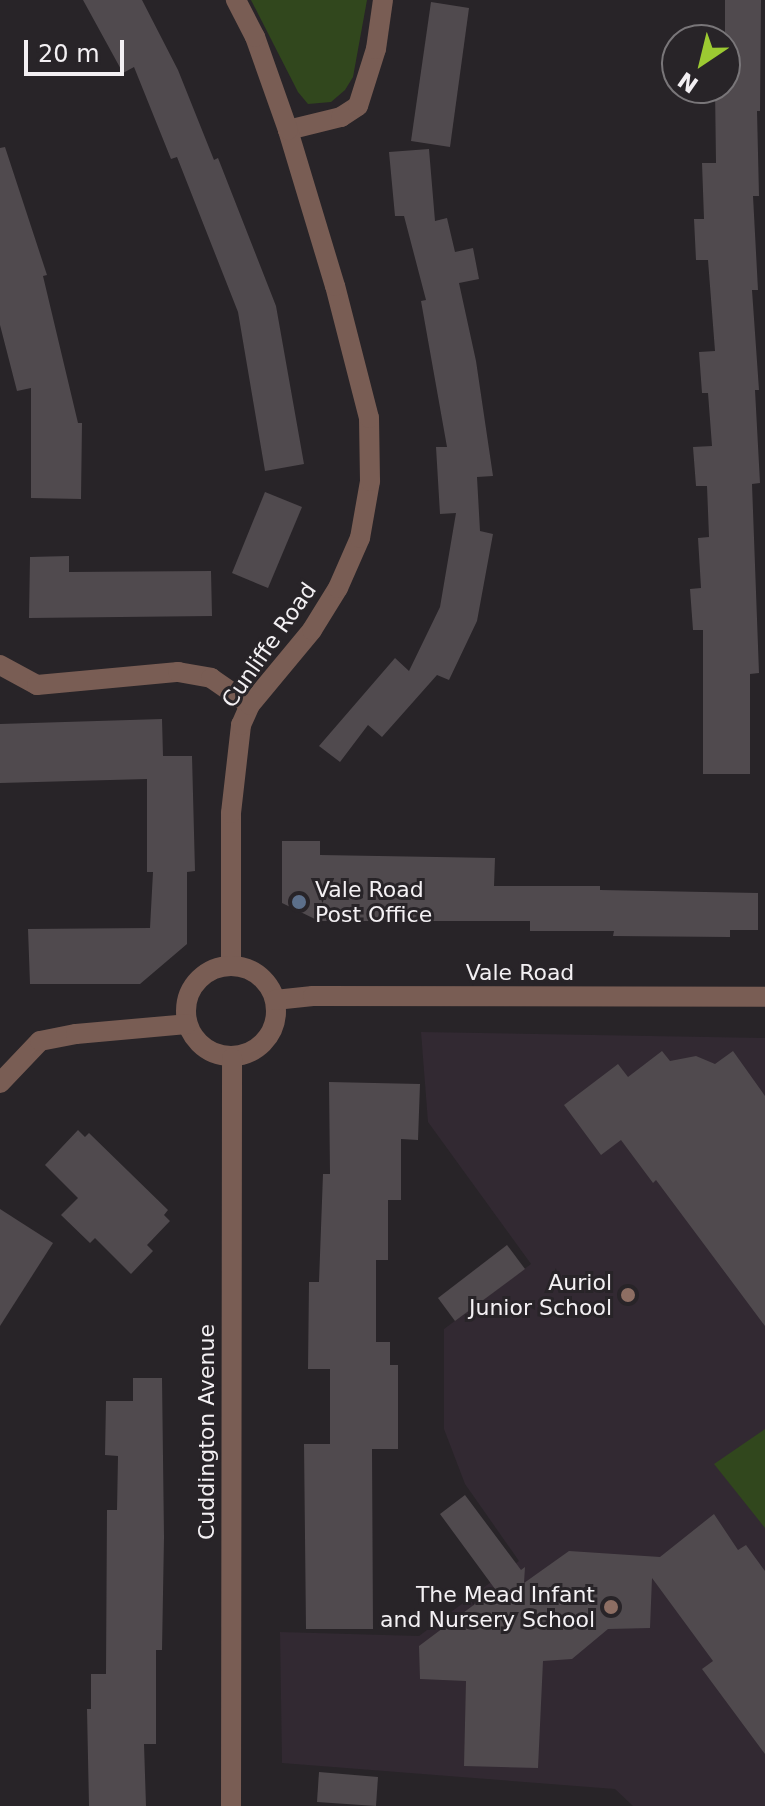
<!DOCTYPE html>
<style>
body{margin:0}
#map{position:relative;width:765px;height:1806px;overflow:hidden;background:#282428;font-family:"DejaVu Sans",sans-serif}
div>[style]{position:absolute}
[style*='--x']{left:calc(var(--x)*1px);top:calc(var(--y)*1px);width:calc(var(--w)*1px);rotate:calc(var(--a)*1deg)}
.built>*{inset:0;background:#322932}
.green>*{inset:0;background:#31471d}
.building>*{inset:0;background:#504a4e}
.minor>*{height:20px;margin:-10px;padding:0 10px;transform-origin:10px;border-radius:10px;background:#795d54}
.minor>.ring{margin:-10px;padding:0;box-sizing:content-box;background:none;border:20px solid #795d54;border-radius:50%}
.dots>*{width:22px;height:22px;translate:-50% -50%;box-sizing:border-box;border:4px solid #282428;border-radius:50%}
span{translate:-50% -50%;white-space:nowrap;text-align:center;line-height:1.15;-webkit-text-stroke:6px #282428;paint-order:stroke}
.street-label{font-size:22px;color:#f3f0f3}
.poi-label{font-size:22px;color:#f3f0f3}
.left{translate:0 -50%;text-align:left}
.right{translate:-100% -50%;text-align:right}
.north{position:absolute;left:661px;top:24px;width:80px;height:80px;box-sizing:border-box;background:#282428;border:2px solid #797679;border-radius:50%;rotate:215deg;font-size:22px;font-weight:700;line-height:32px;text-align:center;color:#f3f0f3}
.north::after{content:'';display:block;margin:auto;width:28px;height:36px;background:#9cca32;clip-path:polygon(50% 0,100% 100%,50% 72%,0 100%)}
.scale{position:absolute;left:24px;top:40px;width:100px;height:36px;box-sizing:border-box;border:4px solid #f3f0f3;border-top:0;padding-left:10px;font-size:24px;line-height:28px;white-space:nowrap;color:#f3f0f3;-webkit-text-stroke:6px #282428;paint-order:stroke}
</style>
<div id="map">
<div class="built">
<i style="clip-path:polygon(421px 1032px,765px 1038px,765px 1806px,633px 1806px,615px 1789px,282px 1763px,280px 1632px,419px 1636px,519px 1561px,465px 1484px,444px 1429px,444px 1329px,531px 1264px,428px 1122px)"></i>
</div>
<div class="green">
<i style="clip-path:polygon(251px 0,367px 0,353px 77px,345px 90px,331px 102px,308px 104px,298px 92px)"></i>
<i style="clip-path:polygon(765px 1429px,765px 1528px,714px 1464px)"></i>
</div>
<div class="building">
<i style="clip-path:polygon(83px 0,142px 0,178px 70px,214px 160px,218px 158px,276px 306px,304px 464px,265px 471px,238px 312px,177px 157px,171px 159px,134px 67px,123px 73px)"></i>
<i style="clip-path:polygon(725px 0,761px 0,760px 111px,757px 111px,759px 196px,753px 196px,758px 290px,752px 290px,759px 390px,755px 390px,760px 483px,752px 484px,759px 673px,750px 674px,750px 774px,703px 774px,703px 630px,693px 630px,690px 589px,701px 588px,698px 538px,709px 537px,707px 486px,696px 486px,693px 447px,712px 446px,708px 393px,702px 393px,699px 352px,715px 351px,708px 260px,696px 260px,694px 219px,704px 219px,702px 163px,716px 163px,715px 88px,725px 88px)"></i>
<i style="clip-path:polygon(431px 2px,469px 8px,450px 147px,411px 141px)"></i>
<i style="clip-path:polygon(5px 147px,47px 275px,43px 276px,78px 423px,82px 423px,81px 499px,31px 498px,31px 388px,17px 391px,0 325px,0 148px)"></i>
<i style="clip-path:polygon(429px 149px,435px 221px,447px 218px,455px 252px,473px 248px,479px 279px,459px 283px,476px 361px,493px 476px,477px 477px,480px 531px,493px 534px,477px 621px,449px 680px,437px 675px,382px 737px,368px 725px,340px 762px,319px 746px,395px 658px,409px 671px,440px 607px,456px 513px,440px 514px,436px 447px,447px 447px,421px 301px,426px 300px,404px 216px,395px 216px,389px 152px)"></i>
<i style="clip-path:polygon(265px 492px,302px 507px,268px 588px,232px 573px)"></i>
<i style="clip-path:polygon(69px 556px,69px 572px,211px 571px,212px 616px,29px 618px,30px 557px)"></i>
<i style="clip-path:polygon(162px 719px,163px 756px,192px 756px,195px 871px,187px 872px,187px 944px,140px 984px,30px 984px,28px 929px,150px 928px,153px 872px,147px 872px,147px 779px,0 783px,0 724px)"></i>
<i style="clip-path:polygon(282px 841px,320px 841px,320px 855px,495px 858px,494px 886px,600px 886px,600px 890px,758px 893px,758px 930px,730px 930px,730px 937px,613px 936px,614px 931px,530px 931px,530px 921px,319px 921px,282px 903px)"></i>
<i style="clip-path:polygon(662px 1051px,670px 1061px,696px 1056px,715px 1064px,733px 1051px,765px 1096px,765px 1326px,656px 1180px,653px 1183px,621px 1140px,601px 1155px,564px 1105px,618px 1064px,628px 1077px)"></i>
<i style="clip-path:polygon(329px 1082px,420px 1084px,418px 1140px,401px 1139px,401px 1200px,388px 1200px,388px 1260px,376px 1260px,376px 1342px,390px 1342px,390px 1365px,398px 1365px,398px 1449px,372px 1449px,373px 1629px,306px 1629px,304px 1444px,330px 1444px,330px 1369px,308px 1369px,309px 1282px,319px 1282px,323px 1174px,330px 1174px)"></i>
<i style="clip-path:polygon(78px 1130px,85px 1137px,89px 1133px,168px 1210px,164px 1215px,170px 1221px,147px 1245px,153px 1251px,131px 1274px,95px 1238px,90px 1243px,61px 1215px,78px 1198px,45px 1165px)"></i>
<i style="clip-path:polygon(0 1209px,53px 1243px,0 1326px)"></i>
<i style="clip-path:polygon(507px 1245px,525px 1269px,455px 1321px,438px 1298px)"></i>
<i style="clip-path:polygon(133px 1378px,162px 1378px,164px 1537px,162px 1650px,156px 1650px,156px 1744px,144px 1744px,146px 1806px,89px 1806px,87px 1709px,91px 1709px,91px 1674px,106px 1674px,107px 1510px,117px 1510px,118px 1456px,105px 1455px,106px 1401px,133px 1401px)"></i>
<i style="clip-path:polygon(465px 1495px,521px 1570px,525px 1567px,524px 1583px,569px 1551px,660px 1557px,714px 1514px,738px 1550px,746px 1545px,765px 1571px,765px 1754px,702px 1669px,713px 1661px,652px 1578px,650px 1628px,608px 1629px,572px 1659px,543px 1661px,538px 1768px,464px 1766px,466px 1681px,420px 1679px,419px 1646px,495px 1589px,440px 1514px)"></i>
<i style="clip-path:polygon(319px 1772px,378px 1777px,376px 1806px,317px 1802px)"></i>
</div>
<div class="minor">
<i style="--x:288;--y:130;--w:55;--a:-13.8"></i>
<i style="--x:341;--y:117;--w:20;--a:-33"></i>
<i style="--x:358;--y:106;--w:60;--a:-72.5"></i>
<i style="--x:376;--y:49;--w:49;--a:-81.9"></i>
<i style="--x:0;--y:665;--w:42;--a:28.4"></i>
<i style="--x:37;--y:685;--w:142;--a:-5.3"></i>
<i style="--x:178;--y:672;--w:34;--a:10"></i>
<i style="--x:211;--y:678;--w:47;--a:34.7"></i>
<i style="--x:231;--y:964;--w:151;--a:-90"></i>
<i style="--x:231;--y:813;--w:89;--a:-83.5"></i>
<i style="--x:241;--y:725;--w:22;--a:-66"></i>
<i style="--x:250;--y:705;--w:97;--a:-50.4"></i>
<i style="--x:312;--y:630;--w:49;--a:-58.2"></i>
<i style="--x:338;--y:588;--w:55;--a:-66.3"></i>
<i style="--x:360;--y:538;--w:58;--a:-80"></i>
<i style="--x:370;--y:481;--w:63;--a:-90.9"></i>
<i style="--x:369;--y:418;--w:136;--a:-104.4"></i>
<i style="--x:335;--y:286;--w:163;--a:-106.8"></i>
<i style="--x:288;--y:130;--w:99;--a:-109.5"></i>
<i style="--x:255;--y:37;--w:42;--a:-117.2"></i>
<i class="ring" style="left:186px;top:966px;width:70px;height:70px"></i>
<i style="--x:275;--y:1000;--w:38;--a:-6"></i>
<i style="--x:313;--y:996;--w:452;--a:0.1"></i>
<i style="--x:0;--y:1083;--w:58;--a:-46.4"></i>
<i style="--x:40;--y:1041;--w:37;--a:-11"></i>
<i style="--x:76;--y:1034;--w:111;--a:-5.1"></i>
<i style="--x:231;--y:1806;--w:748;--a:-89.92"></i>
</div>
<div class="dots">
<i style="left:299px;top:902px;background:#5c6f8a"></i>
<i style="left:628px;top:1295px;background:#8d6e63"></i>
<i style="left:611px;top:1607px;background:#8d6e63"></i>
</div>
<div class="street-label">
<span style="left:269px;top:645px;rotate:-55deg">Cunliffe Road</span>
<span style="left:520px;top:973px">Vale Road</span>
<span style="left:207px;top:1432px;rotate:-90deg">Cuddington Avenue</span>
</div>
<div class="poi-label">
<span class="left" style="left:315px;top:902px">Vale Road<br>Post Office</span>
<span class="right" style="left:612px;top:1295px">Auriol<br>Junior School</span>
<span class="right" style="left:595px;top:1607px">The Mead Infant<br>and Nursery School</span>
</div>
<div class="north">N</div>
<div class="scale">20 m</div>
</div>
